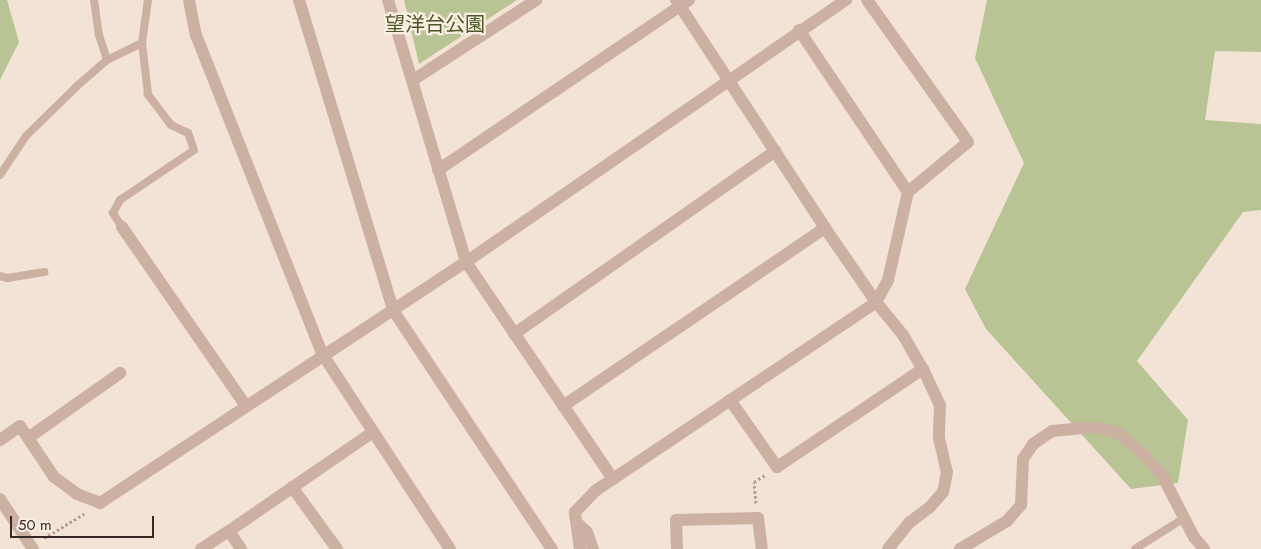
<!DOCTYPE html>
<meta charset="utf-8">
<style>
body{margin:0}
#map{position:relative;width:1261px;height:549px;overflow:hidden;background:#f3e3d7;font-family:Jost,"Noto Sans JP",sans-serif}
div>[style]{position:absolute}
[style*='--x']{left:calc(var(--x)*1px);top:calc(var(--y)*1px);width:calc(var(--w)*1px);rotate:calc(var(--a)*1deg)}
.green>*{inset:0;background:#b9c495}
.path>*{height:3px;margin-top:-1.5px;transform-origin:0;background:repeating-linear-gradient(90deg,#b89a8c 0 2.5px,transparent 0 5px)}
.lane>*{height:8px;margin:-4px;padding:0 4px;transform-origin:4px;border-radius:4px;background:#ccb1a2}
.street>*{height:12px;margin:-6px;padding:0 6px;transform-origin:6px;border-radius:6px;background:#ccb1a2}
span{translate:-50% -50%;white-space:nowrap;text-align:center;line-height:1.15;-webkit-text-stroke:4.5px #fbeee3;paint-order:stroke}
.park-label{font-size:20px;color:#4a5726}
.scale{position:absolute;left:10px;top:516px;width:144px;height:22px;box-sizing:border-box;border:2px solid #362925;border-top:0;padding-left:6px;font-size:15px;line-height:18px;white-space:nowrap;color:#362925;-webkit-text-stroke:4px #fbeee3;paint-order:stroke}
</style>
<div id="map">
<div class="green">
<i style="clip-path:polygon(0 0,7px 0,19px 42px,0 80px)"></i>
<i style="clip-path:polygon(404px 0,517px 0,419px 64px)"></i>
<i style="clip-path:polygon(987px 0,1261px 0,1261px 52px,1215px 51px,1205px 120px,1261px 124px,1261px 210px,1243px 212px,1137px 361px,1188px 420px,1178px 483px,1131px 489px,986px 329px,965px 289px,1024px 163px,975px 58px)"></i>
</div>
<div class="path">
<i style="--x:756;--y:503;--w:21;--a:-95"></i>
<i style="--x:754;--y:482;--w:13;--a:-32"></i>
<i style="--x:44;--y:538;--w:47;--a:-31"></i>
</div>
<div class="lane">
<i style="--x:94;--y:0;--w:35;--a:82"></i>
<i style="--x:99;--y:35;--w:26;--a:72"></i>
<i style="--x:0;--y:175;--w:47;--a:-56.3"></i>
<i style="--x:26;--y:136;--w:71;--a:-44.4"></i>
<i style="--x:77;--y:86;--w:40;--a:-41"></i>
<i style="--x:107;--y:60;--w:39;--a:-26"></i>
<i style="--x:122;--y:227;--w:17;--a:-123"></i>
<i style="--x:113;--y:213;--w:15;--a:-62"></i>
<i style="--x:120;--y:200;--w:89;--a:-34"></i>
<i style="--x:194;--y:150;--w:18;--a:-109"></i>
<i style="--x:188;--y:133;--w:19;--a:-155"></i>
<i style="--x:171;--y:125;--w:39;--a:-127"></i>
<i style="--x:148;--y:94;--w:51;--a:-96.7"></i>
<i style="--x:142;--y:43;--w:43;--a:-82.1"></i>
<i style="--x:0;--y:276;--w:7;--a:16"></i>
<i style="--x:7;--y:278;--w:38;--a:-9"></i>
<i style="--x:1135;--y:549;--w:58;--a:-32.3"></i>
</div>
<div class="street">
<i style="--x:189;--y:0;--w:36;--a:79"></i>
<i style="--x:196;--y:35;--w:344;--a:68.4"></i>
<i style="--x:323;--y:355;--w:232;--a:56.8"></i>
<i style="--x:299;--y:0;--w:324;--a:73.1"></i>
<i style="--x:393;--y:310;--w:287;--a:56.4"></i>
<i style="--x:388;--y:0;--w:273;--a:73.4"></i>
<i style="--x:466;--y:262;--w:262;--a:55.9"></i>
<i style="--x:613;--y:479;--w:317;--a:-33.9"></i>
<i style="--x:876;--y:302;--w:25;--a:-61"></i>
<i style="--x:888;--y:280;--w:90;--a:-77.2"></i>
<i style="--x:908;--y:192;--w:78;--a:-39.8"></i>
<i style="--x:968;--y:142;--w:174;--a:-125.4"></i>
<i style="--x:676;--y:0;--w:272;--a:56.8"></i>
<i style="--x:825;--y:228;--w:90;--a:55.4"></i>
<i style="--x:876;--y:302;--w:43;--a:50.7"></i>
<i style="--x:903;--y:335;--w:39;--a:60"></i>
<i style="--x:923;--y:369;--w:40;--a:65"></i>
<i style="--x:940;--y:405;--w:33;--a:92"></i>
<i style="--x:939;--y:438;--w:35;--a:77"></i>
<i style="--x:947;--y:472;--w:20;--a:101"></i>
<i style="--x:943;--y:492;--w:20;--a:131"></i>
<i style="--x:930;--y:507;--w:26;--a:143"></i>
<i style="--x:909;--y:523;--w:33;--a:129"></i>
<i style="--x:799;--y:30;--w:195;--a:56.1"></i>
<i style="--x:413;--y:80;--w:147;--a:-33"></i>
<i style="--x:438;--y:170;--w:303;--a:-34.1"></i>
<i style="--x:122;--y:227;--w:218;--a:55.3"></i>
<i style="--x:514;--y:334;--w:319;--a:-35"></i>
<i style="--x:730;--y:400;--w:82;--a:55"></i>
<i style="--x:777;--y:467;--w:176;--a:-33.9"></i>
<i style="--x:563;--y:406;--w:317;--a:-34.2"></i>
<i style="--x:28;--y:438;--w:113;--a:-35.2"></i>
<i style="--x:0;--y:440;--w:24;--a:-35"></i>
<i style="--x:20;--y:426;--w:61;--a:56.3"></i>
<i style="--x:54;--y:477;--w:29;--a:36"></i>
<i style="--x:77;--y:494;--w:25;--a:21"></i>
<i style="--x:100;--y:503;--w:438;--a:-33.4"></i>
<i style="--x:466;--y:262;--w:462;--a:-34.6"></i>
<i style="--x:292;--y:487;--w:77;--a:54"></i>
<i style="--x:0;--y:499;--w:60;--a:56.6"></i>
<i style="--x:577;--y:523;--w:13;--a:42"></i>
<i style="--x:587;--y:532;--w:18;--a:71"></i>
<i style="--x:229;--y:531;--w:175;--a:-34.5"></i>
<i style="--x:201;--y:549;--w:33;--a:-33"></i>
<i style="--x:229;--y:531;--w:22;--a:56"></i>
<i style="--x:580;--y:549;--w:37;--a:-98"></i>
<i style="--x:575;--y:512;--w:29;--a:-46"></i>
<i style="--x:595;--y:491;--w:22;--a:-34"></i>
<i style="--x:677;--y:549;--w:29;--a:-92"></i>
<i style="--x:676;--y:520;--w:82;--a:-1.4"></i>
<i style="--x:758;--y:518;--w:31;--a:83"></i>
<i style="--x:960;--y:549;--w:55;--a:-30.8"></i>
<i style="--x:1007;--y:521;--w:21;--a:-49"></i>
<i style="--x:1021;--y:505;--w:46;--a:-87.5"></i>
<i style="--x:1023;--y:459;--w:18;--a:-56"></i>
<i style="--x:1033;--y:444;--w:23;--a:-34"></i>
<i style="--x:1052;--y:431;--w:42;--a:-5.4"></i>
<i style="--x:1094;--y:427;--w:25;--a:14"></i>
<i style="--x:1118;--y:433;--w:35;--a:40"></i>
<i style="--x:1145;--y:456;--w:28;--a:49"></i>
<i style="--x:1163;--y:477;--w:68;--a:62.7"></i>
<i style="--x:1194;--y:537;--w:16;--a:50"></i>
</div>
<div class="park-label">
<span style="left:435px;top:24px">望洋台公園</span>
</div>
<div class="scale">50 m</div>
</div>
